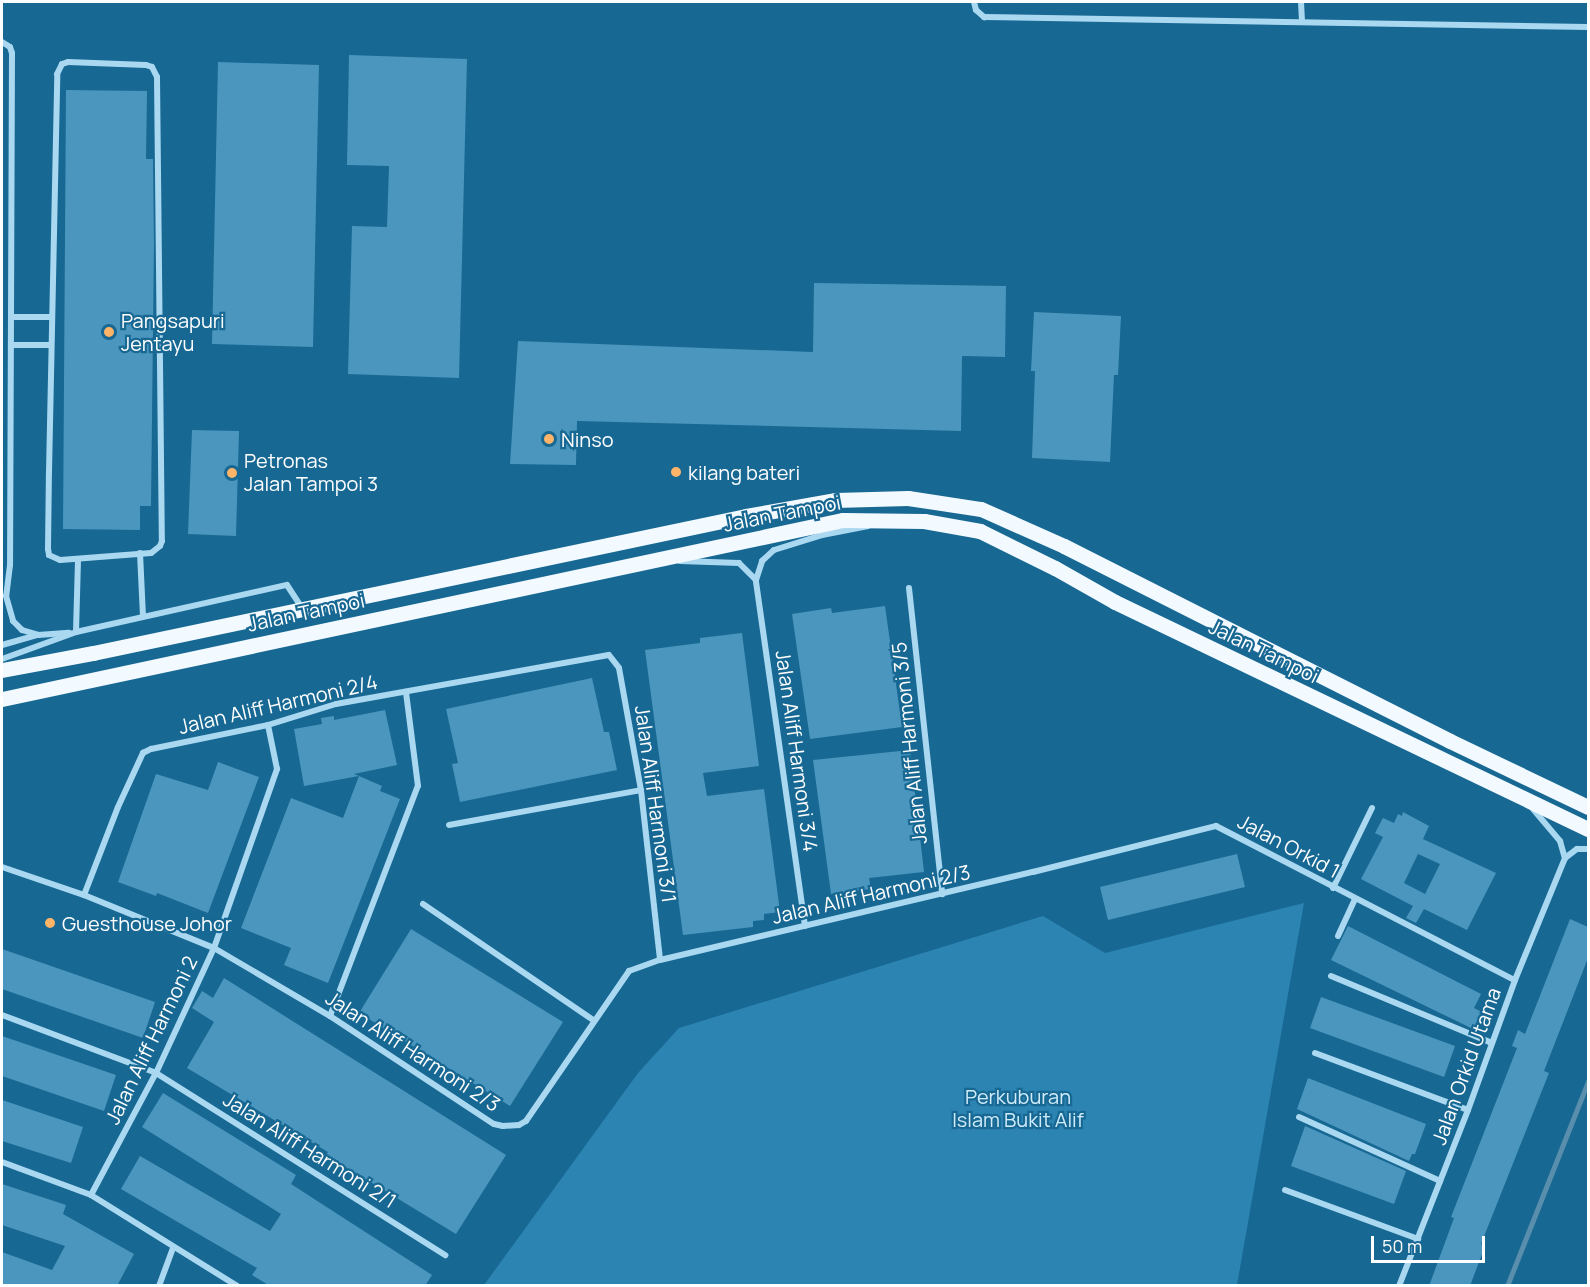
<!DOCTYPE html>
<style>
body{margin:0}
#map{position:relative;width:1590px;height:1287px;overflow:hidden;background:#186894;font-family:Manrope,sans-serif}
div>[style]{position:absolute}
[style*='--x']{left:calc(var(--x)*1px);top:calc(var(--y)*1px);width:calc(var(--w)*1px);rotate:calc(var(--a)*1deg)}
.green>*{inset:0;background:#2c84b2}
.stream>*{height:4.5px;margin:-2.25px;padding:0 2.25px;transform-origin:2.25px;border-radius:2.25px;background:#598eac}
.building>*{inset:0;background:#4a96be}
.minor>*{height:6px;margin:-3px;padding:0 3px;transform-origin:3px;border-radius:3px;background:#a9d8f0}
.primary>*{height:15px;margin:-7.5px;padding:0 7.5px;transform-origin:7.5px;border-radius:7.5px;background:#f2faff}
.dots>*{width:16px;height:16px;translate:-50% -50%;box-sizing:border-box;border:3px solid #186894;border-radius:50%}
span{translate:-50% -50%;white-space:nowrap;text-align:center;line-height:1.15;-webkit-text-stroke:4.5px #186894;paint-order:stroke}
.poi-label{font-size:20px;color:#fff}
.left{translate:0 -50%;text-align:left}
.street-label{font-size:20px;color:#fff}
.park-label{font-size:20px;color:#d0ecfb}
.frame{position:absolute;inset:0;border:3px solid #fff;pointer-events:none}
.scale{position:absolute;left:1371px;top:1236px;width:114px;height:27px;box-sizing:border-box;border:3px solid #fff;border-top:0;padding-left:8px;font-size:18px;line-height:21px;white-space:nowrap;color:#fff;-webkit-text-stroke:4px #186894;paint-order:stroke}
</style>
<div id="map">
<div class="green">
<i style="clip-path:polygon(1304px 903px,1237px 1285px,484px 1285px,638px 1073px,679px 1028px,1043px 916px,1105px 953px)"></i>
</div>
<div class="stream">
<i style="--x:1507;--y:1286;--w:220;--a:-68.4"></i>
</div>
<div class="building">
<i style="clip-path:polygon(349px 55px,467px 59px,459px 378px,348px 374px,352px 226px,387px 227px,389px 166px,347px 165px)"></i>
<i style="clip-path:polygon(218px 62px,319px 65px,313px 347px,212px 344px)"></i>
<i style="clip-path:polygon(66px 90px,147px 91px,146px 159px,153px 159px,154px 244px,151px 506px,140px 506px,140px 530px,63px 529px)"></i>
<i style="clip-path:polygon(814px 283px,1006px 286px,1005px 357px,962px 356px,961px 431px,577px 421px,576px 465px,510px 464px,518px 341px,813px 352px)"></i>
<i style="clip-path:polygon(1034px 312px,1121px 316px,1118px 375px,1114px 375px,1110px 462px,1032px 458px,1035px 371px,1031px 371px)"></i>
<i style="clip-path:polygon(192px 430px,239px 431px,236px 536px,188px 534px)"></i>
<i style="clip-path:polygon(885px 606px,902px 727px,810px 739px,792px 614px,831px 608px,832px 613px)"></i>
<i style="clip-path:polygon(742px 633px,759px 766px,703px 773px,707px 796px,764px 789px,780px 912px,764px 914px,764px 920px,753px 921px,753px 927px,683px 935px,645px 650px,700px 643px,700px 638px)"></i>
<i style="clip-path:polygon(592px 678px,604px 732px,609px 732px,617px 770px,460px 802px,452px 764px,458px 763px,446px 709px)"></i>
<i style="clip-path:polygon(385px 710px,397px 765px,354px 774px,359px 776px,304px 786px,294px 729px,322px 724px,321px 718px,334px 716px,334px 720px)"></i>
<i style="clip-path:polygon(910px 750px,924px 872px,869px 878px,871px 889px,831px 894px,813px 760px)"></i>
<i style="clip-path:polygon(218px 762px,259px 777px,208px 913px,157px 893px,156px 896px,118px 882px,156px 774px,208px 790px)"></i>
<i style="clip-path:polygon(359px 776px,382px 786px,380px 791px,400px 799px,328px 983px,284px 965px,291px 948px,241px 928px,291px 798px,343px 818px)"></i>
<i style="clip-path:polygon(evenodd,1403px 812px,1429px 826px,1423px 839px,1496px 873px,1467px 930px,1424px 909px,1416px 923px,1406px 918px,1413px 906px,1361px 879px,1383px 837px,1375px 833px,1383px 818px,1394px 823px,1398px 814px,1402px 816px,1403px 812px,1418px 854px,1440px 864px,1425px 894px,1404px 883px,1418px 854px)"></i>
<i style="clip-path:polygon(1237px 854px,1245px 887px,1108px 920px,1100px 887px)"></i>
<i style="clip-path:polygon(1570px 919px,1588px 927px,1588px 958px,1544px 1071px,1549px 1073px,1481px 1244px,1485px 1246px,1470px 1286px,1429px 1286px,1454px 1218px,1451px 1217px,1517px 1048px,1512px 1046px,1518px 1030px,1525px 1034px)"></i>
<i style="clip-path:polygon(1348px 926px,1481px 994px,1474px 1008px,1482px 1012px,1473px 1029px,1331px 960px)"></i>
<i style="clip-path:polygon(411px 929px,563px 1022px,510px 1106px,359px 1013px)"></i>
<i style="clip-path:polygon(2px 949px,155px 1002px,143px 1038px,2px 989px)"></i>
<i style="clip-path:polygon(224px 978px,506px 1155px,456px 1234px,326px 1155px,328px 1152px,187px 1068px,214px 1022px,192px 1008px,202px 991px,213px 998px)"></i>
<i style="clip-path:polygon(1321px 997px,1455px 1046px,1444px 1077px,1310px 1028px)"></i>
<i style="clip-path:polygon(2px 1036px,116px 1075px,104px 1111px,2px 1076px)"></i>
<i style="clip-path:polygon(1308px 1078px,1426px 1124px,1415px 1154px,1412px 1154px,1409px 1161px,1297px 1109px)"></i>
<i style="clip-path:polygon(163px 1093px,296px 1175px,291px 1184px,432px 1275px,425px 1286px,270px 1286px,252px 1275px,257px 1268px,121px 1189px,140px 1156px,270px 1231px,281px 1214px,142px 1127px)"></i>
<i style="clip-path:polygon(2px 1100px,83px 1127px,71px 1163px,2px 1141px)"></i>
<i style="clip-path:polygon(1305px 1126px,1406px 1171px,1394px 1204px,1291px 1166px)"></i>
<i style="clip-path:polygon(2px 1184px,66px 1205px,63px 1214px,134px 1254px,117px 1286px,2px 1286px,2px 1252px,52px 1270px,65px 1246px,2px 1225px)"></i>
</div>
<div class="minor">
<i style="--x:974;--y:2;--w:8;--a:76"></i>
<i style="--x:976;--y:10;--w:11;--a:41"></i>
<i style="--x:984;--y:17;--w:604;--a:0.95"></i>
<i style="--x:1301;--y:2;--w:19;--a:87"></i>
<i style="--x:2;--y:42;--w:9;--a:32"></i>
<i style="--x:10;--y:47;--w:6;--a:72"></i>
<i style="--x:12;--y:53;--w:512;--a:90.22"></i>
<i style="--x:10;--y:565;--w:31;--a:97"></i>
<i style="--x:6;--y:596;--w:26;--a:74"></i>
<i style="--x:13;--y:621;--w:13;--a:45"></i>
<i style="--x:22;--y:630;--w:17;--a:17"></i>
<i style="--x:68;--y:62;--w:78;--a:2.2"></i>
<i style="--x:146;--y:65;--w:6;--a:18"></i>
<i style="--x:152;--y:67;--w:11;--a:63"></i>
<i style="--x:157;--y:77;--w:464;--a:89.4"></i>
<i style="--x:162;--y:541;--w:5;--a:112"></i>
<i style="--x:160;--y:546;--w:11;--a:142"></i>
<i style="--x:151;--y:553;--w:91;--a:175.6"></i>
<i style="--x:60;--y:560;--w:12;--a:-156"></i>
<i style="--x:49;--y:555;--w:6;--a:-99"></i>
<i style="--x:48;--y:549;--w:77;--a:-89.3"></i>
<i style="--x:49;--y:472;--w:398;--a:-88.8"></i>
<i style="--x:57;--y:74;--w:11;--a:-63"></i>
<i style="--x:62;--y:64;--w:6;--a:-18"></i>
<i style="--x:11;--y:317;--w:41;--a:0"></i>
<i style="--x:11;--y:345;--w:40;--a:0"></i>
<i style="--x:140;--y:553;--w:63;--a:87.3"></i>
<i style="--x:680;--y:561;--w:59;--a:1.9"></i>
<i style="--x:739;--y:563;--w:24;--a:45"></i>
<i style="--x:909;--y:588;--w:308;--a:83.8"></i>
<i style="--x:76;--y:632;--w:73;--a:-88.4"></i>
<i style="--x:2;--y:645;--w:37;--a:-16"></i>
<i style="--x:38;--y:635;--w:31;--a:-4"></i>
<i style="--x:2;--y:659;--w:79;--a:-20"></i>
<i style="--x:76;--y:632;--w:216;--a:-12.6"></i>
<i style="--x:287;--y:585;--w:27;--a:57"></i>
<i style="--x:1533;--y:809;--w:42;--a:49.8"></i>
<i style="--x:1560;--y:841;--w:18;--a:74"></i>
<i style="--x:449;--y:825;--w:195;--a:-10.3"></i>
<i style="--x:2;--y:867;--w:87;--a:18.9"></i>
<i style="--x:84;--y:895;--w:140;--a:22.2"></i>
<i style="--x:214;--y:948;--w:134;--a:30.4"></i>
<i style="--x:330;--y:1016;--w:196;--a:33.4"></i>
<i style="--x:494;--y:1124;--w:9;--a:13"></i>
<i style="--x:503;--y:1126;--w:16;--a:-4"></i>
<i style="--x:519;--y:1125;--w:8;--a:-30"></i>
<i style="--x:526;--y:1121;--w:182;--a:-55.5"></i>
<i style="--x:629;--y:971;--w:33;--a:-20"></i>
<i style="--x:660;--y:960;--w:383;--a:-13.3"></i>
<i style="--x:1033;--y:872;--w:189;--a:-14.1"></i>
<i style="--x:1216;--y:826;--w:336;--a:27.3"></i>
<i style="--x:1333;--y:888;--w:89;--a:-64"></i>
<i style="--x:84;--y:895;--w:94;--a:-68.9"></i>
<i style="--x:118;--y:807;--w:60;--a:-65.2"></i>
<i style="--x:143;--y:753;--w:9;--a:-27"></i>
<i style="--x:151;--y:749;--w:119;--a:-11.6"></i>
<i style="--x:268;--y:725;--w:71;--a:-17.2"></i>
<i style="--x:336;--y:704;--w:277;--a:-10.2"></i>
<i style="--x:609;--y:655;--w:16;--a:52"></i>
<i style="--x:619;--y:668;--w:124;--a:79.8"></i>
<i style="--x:641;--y:790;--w:171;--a:83.6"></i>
<i style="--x:423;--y:904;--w:206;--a:34.3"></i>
<i style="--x:805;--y:926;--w:349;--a:-98.1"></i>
<i style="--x:756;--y:580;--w:20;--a:-72"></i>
<i style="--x:762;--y:561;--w:16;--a:-43"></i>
<i style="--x:774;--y:550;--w:50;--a:-17.4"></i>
<i style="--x:822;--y:535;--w:47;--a:-11.1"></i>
<i style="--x:1338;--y:936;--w:41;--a:-65.3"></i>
<i style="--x:1331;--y:976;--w:174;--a:22.6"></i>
<i style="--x:2;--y:1015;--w:165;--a:20.6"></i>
<i style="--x:156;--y:1073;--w:342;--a:32.2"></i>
<i style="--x:330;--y:1016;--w:246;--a:-69.1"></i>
<i style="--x:418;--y:786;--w:95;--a:-97.3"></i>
<i style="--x:1315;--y:1053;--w:163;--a:20.4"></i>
<i style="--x:1299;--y:1117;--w:155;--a:24.4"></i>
<i style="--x:2;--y:1162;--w:95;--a:20.3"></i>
<i style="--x:91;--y:1195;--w:172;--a:31.9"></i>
<i style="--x:1285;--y:1190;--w:142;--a:20.2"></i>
<i style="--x:91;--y:1195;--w:138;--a:-62"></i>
<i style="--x:156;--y:1073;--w:138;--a:-65.1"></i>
<i style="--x:214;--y:948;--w:190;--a:-70.6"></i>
<i style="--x:277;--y:769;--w:45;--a:-101.6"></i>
<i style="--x:159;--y:1286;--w:40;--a:-69.8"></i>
<i style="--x:1399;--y:1286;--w:189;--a:-68.6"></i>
<i style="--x:1468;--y:1110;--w:138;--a:-70.1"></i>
<i style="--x:1515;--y:980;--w:132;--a:-67.7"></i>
<i style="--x:1565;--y:858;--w:15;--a:-37"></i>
<i style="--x:1577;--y:849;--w:11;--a:0"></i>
</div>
<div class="primary">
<i style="--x:2;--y:670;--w:93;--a:-10.6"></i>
<i style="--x:93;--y:653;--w:667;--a:-11.85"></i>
<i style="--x:746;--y:516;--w:90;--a:-10.2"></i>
<i style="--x:835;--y:500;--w:73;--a:-1.6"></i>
<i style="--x:908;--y:498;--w:74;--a:8.6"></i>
<i style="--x:981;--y:509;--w:91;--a:24"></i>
<i style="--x:1064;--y:546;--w:432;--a:26.8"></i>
<i style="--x:1450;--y:741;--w:153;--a:25.6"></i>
<i style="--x:2;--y:699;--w:860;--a:-12.02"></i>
<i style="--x:843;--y:520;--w:81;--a:0.7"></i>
<i style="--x:924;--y:521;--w:57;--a:10.1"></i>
<i style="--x:980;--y:531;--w:84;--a:26.3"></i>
<i style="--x:1055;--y:568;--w:69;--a:29.5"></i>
<i style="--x:1115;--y:602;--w:525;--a:25.64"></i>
</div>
<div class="dots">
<i style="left:109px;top:332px;background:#ffb468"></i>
<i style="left:549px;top:439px;background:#ffb468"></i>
<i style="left:676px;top:472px;background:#ffb468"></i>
<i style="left:232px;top:473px;background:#ffb468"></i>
<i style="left:50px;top:923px;background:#ffb468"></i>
</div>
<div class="poi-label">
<span class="left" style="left:121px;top:332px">Pangsapuri<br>Jentayu</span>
<span class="left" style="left:561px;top:439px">Ninso</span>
<span class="left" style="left:244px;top:472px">Petronas<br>Jalan Tampoi 3</span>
<span class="left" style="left:688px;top:472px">kilang bateri</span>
<span class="left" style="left:62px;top:923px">Guesthouse Johor</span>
</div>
<div class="street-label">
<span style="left:782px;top:513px;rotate:-11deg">Jalan Tampoi</span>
<span style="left:306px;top:612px;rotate:-12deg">Jalan Tampoi</span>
<span style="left:1264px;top:651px;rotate:26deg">Jalan Tampoi</span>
<span style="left:278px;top:704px;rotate:-13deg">Jalan Aliff Harmoni 2/4</span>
<span style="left:909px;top:743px;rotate:-96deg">Jalan Aliff Harmoni 3/5</span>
<span style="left:797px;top:751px;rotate:82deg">Jalan Aliff Harmoni 3/4</span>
<span style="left:656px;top:804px;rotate:82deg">Jalan Aliff Harmoni 3/1</span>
<span style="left:1289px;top:846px;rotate:28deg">Jalan Orkid 1</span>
<span style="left:871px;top:894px;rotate:-13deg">Jalan Aliff Harmoni 2/3</span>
<span style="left:151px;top:1040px;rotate:-64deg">Jalan Aliff Harmoni 2</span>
<span style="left:413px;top:1051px;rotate:33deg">Jalan Aliff Harmoni 2/3</span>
<span style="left:1466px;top:1066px;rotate:-70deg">Jalan Orkid Utama</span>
<span style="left:310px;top:1150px;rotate:32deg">Jalan Aliff Harmoni 2/1</span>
</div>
<div class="park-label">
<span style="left:1018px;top:1108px">Perkuburan<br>Islam Bukit Alif</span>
</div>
<div class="frame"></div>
<div class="scale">50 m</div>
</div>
